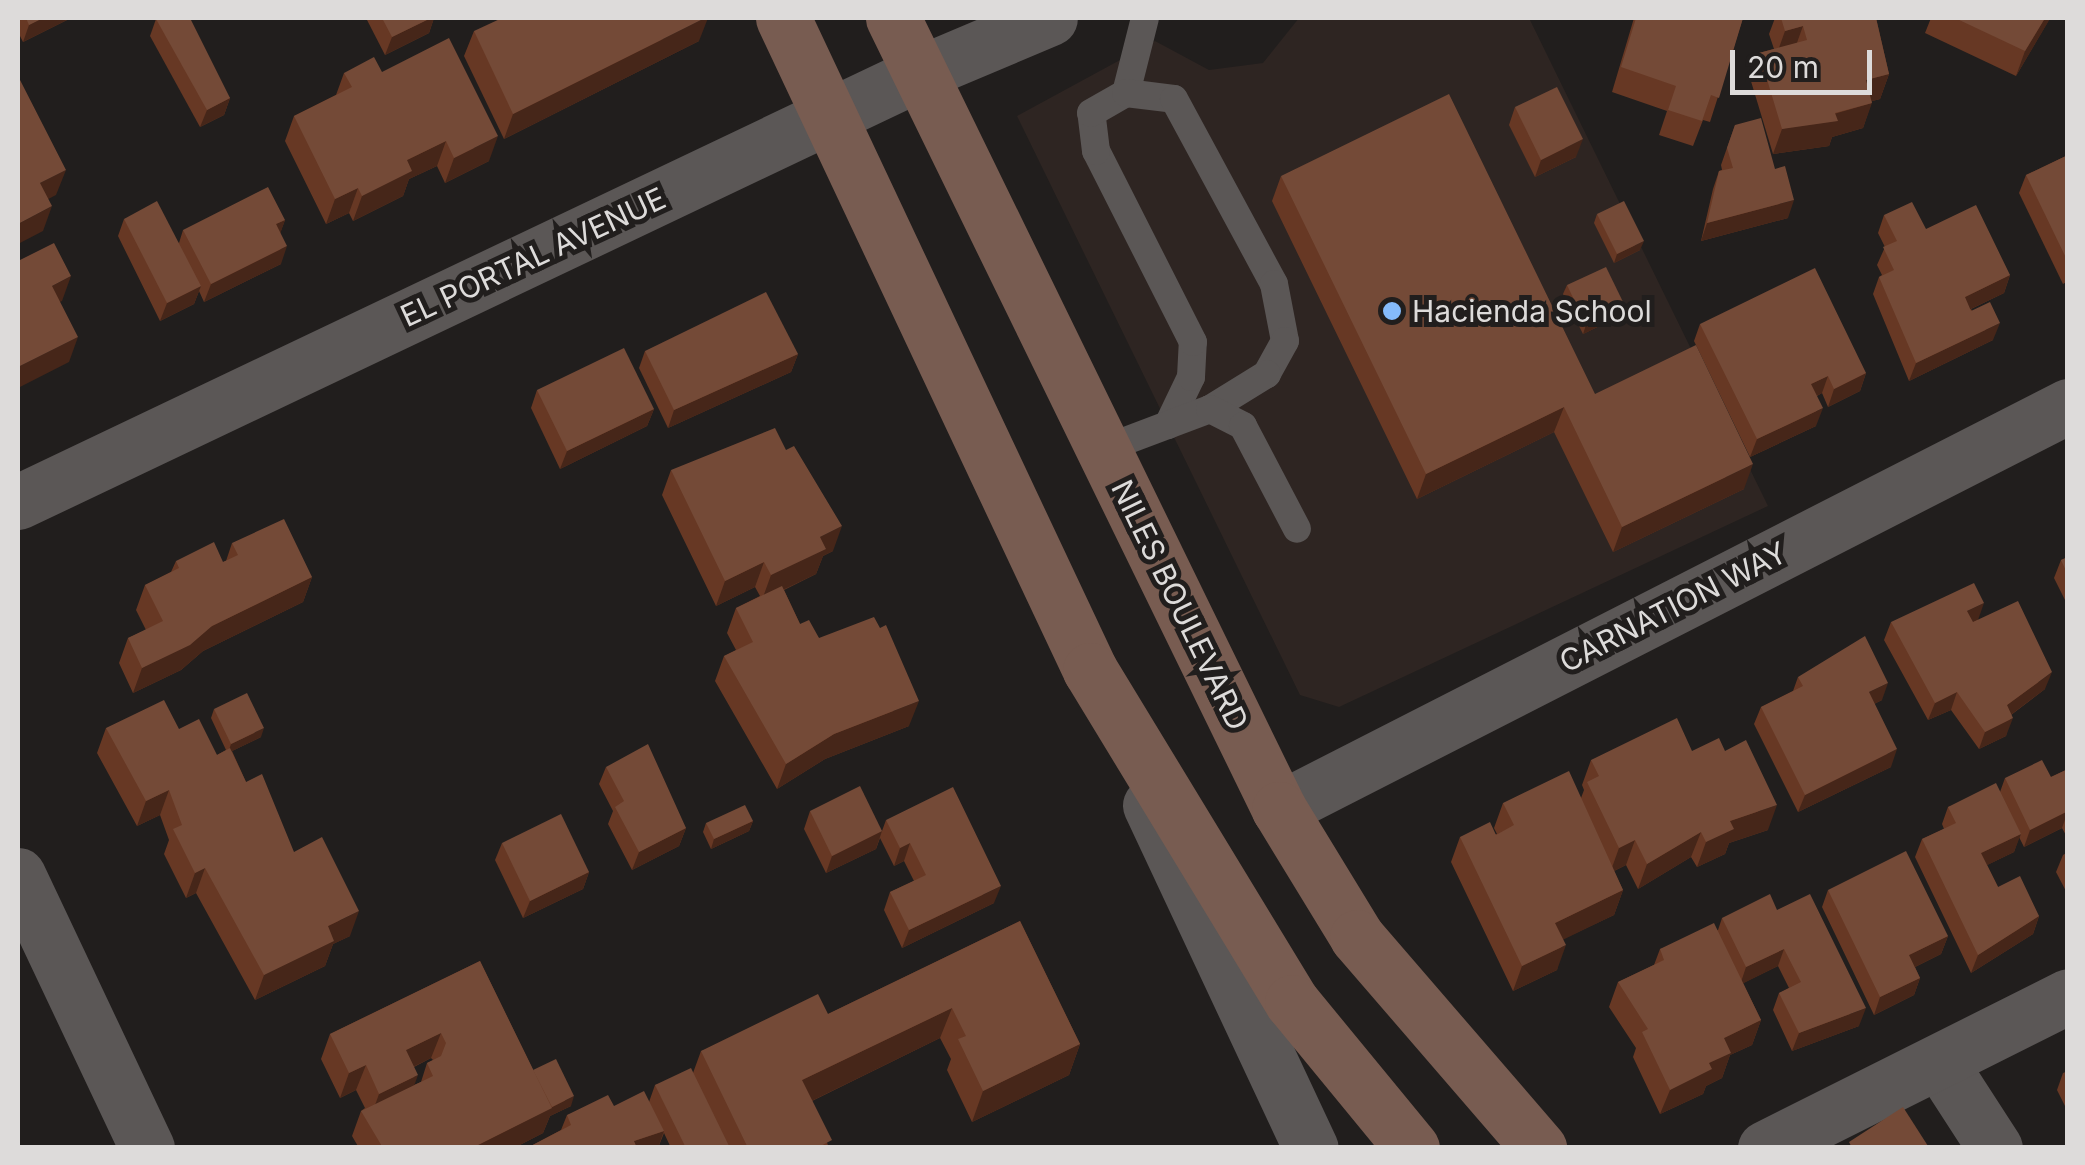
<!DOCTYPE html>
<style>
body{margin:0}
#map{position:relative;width:2085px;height:1165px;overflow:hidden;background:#211e1d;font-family:Inter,sans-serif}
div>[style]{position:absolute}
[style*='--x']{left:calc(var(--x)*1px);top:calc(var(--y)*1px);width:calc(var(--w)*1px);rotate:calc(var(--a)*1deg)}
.built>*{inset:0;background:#2e2522}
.lane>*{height:28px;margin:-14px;padding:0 14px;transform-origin:14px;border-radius:14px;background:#5b5756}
.street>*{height:55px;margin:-27.5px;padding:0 27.5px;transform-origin:27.5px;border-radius:27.5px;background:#5b5756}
.secondary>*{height:55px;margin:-27.5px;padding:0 27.5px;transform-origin:27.5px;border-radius:27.5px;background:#785c51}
.wall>*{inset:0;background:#673824}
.shaded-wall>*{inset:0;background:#462619}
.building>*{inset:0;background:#744a37}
.dots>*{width:28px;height:28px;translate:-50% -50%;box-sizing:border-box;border:5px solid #211e1d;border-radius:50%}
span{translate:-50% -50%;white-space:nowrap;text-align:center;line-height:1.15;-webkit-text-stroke:10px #211e1d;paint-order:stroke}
.street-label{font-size:30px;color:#dddbda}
.poi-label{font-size:30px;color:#dddbda}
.left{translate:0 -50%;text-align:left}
.frame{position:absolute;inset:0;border:20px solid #dddbda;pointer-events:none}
.scale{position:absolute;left:1730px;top:50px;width:142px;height:45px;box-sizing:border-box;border:5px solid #dddbda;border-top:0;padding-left:12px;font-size:30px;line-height:35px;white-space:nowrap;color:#dddbda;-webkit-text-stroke:8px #211e1d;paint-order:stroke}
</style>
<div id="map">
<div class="built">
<i style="clip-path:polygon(1299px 18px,1529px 18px,1768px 506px,1339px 707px,1300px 695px,1017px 116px,1155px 41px,1209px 70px,1263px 63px)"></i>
</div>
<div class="lane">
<i style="--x:1126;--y:93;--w:77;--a:-75.8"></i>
<i style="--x:1168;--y:425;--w:53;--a:-64.4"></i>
<i style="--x:1191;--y:377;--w:35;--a:-87"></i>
<i style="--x:1193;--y:342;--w:214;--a:-116.9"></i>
<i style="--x:1096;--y:151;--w:38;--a:-97"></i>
<i style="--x:1091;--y:113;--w:40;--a:-29.7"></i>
<i style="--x:1126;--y:93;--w:48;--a:7.1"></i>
<i style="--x:1174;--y:99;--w:210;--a:61.6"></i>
<i style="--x:1274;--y:284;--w:58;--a:79.1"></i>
<i style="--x:1285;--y:341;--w:38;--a:119"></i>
<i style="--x:1267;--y:374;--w:67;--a:148.4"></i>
<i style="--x:1104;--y:449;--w:113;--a:-20.7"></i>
<i style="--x:1210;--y:409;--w:37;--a:27"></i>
<i style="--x:1243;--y:426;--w:116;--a:62.3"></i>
</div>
<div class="street">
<i style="--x:18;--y:502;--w:999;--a:-25.44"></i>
<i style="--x:920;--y:73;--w:141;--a:-22.9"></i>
<i style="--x:1150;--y:805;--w:379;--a:64.9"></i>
<i style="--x:1279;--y:809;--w:886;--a:-27.06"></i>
<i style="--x:18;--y:875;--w:302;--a:64.7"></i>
<i style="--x:1940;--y:1063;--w:101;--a:57.1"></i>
<i style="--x:1765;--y:1148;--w:339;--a:-26.6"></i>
</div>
<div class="secondary">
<i style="--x:783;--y:18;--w:721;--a:64.79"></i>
<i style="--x:1090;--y:670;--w:389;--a:58.7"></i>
<i style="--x:1292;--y:1002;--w:189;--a:50.6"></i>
<i style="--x:893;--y:18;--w:880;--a:63.99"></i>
<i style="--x:1279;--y:809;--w:150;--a:58.6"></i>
<i style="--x:1357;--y:937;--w:279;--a:49.2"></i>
</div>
<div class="wall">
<i style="clip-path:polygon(18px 18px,71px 18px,23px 42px,18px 32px)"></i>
<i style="clip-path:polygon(366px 18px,434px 18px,429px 33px,385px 55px)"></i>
<i style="clip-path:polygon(1634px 18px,1743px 18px,1710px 122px,1703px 120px,1693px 146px,1659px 135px,1667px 111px,1612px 92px)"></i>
<i style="clip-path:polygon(1775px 18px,1876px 18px,1889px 74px,1880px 99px,1872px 101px,1863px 128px,1832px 137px,1829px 146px,1773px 154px,1750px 78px,1759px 53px,1774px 49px,1769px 34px)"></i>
<i style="clip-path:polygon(1931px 18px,2050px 18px,2016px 76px,1925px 33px)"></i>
<i style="clip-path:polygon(156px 19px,230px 98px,224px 115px,200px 127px,150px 36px)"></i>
<i style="clip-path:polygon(474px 31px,699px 41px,504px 139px,464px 56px)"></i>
<i style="clip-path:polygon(382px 72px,489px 161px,445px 183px,437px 166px,409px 179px,403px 196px,353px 221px,349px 213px,326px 224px,285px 141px,294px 116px,336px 95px,344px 73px)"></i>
<i style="clip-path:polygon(1515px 107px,1576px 157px,1535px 177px,1509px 125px)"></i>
<i style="clip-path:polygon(1735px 125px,1788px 218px,1701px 241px,1713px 189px,1719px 171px,1722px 170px,1721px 165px)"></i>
<i style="clip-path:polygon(2068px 155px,2068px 281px,2063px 284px,2019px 193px,2026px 175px)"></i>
<i style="clip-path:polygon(1281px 176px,1595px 394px,1744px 489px,1613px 552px,1554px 432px,1417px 499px,1272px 201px)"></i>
<i style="clip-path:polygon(1597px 214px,1640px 250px,1614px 263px,1594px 223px)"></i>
<i style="clip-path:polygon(1884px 215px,1926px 229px,2010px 275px,2004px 293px,1971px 309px,1993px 340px,1909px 381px,1873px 294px,1879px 277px,1882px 275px,1877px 265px,1885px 247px,1878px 233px)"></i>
<i style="clip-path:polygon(124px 219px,179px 243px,183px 230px,285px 220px,280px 233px,281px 264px,204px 302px,199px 291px,194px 304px,160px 321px,118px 236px)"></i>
<i style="clip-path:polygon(1567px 285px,1625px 306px,1622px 315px,1583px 334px,1563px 294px)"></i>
<i style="clip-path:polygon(1700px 324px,1866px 373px,1860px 391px,1828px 407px,1822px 393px,1817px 396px,1816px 426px,1750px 457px,1694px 341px)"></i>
<i style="clip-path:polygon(645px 351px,798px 354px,791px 372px,668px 428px,639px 368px)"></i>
<i style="clip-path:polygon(537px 390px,654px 409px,647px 426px,560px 469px,531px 408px)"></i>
<i style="clip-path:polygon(671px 470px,833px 551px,823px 556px,816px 574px,784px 590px,800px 624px,819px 638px,909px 726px,825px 759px,777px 789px,715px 681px,724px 656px,736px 650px,727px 633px,736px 608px,760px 596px,755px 587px,716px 606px,662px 495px)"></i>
<i style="clip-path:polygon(232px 543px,312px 577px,303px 602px,203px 651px,181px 670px,133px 693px,119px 663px,128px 638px,146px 630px,136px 610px,145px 585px,171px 572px,176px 561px,223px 562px,226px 561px)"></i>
<i style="clip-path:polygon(2068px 557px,2068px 606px,2054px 578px,2061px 560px)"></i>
<i style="clip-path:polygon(1978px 620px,2045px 689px,2011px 715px,2006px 736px,1979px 749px,1951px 710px,1928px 720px,1884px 640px,1891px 622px)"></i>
<i style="clip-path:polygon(1798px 677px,1882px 700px,1874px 704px,1891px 767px,1798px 812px,1754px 724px,1761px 707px,1793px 691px)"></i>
<i style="clip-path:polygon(214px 709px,261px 737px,232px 751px,246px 782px,350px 936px,333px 944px,325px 966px,255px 1000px,196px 893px,186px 898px,164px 854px,169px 840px,160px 815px,137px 826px,97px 753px,106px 728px,179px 729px,217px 755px,226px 750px,211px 718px)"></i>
<i style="clip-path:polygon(1692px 751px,1725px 751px,1768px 830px,1729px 843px,1725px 854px,1697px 867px,1691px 857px,1638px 889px,1626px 865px,1614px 871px,1623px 890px,1614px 915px,1563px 939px,1557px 970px,1513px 991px,1451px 862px,1460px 837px,1497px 834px,1494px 828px,1503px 803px,1581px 798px,1584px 790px,1582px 785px,1591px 760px)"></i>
<i style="clip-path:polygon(606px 767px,686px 828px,679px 846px,632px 870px,608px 824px,613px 811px,599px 784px)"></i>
<i style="clip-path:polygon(2068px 769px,2068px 839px,2062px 828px,2024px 847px,2019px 837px,2014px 852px,1987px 865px,1998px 887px,2039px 916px,2033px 934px,1971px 973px,1915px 857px,1922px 839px,1944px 829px,1942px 824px,1948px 807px,2000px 792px,2005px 778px,2051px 777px)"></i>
<i style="clip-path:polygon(810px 811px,882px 831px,886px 820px,994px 903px,902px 948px,884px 910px,890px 892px,914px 881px,904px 861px,894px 866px,880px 838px,876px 849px,826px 873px,804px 829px)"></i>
<i style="clip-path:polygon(753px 821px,749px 831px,711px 849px,703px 832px,706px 823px)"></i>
<i style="clip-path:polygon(502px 843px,589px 872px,583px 889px,523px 918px,495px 860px)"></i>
<i style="clip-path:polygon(2068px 852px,2068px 895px,2056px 872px,2063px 855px)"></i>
<i style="clip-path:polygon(1828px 890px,1948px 936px,1941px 954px,1915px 967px,1920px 978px,1914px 995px,1874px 1015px,1822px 907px)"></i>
<i style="clip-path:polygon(1777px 910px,1859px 1026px,1792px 1051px,1773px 1010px,1779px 993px,1789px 988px,1778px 966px,1743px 983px,1761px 1020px,1752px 1045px,1730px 1055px,1722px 1078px,1706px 1086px,1703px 1094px,1660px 1114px,1633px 1057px,1636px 1048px,1609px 1007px,1618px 982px,1654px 965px,1660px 949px,1718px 930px,1722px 918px)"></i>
<i style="clip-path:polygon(1020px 921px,1080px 1044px,1069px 1075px,972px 1122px,947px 1070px,951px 1059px,940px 1038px,812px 1101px,829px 1148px,671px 1148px,664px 1133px,658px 1148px,527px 1148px,561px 1130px,567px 1115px,649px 1102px,655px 1085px,693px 1073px,701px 1051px,828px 1014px)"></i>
<i style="clip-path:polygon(evenodd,480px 961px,533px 1070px,571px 1106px,550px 1116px,543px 1133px,514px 1148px,359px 1148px,352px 1136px,361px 1111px,365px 1108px,356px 1090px,340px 1098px,321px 1059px,330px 1034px,480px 961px,431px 1058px,433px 1060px,427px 1063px,421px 1082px,414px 1085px,414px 1067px,431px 1058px)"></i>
<i style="clip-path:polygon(2068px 1071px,2068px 1112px,2057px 1090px,2063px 1073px)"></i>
</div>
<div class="shaded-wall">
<i style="clip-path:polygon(43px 18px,71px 18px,23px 42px,29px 25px)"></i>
<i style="clip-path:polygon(431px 18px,434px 18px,429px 33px,385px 55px,392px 37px)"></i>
<i style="clip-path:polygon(705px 18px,708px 18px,699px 41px,504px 139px,513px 114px)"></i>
<i style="clip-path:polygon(2045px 18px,2050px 18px,2048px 22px,2016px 76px,2025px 51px)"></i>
<i style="clip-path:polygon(1803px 26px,1794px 51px,1776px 56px,1785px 31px)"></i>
<i style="clip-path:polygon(1889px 74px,1880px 99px,1857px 105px,1866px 80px)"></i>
<i style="clip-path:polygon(230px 98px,224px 115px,200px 127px,207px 110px)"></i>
<i style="clip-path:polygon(1872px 103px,1863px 128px,1832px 137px,1829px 146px,1773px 154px,1782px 129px)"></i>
<i style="clip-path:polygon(498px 136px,489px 161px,445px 183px,454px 158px)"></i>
<i style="clip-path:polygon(1583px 139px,1576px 157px,1535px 177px,1541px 160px)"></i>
<i style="clip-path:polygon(446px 141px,437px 166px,409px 179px,403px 196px,353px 221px,362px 196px,407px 160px)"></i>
<i style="clip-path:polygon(66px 170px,56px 195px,31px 208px,40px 183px)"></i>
<i style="clip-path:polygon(358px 188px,349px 213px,326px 224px,335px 199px)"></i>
<i style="clip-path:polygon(1794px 200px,1788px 218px,1701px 241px,1707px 223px)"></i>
<i style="clip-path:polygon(52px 206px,43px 231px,18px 244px,18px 224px)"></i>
<i style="clip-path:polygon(285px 220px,279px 237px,276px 224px)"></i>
<i style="clip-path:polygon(1644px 241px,1640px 250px,1614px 263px,1617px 254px)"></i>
<i style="clip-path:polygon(287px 246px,281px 264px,204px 302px,211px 284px)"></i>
<i style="clip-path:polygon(2010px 275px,2004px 293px,1958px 315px,1965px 297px)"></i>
<i style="clip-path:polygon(71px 276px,62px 301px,43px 311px,52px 286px)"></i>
<i style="clip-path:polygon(201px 286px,194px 304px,160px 321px,167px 303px)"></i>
<i style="clip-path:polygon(1625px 306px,1622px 315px,1583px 334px,1586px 325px)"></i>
<i style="clip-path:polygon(2000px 323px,1993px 340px,1909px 381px,1916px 363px)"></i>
<i style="clip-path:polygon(78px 337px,69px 362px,18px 388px,18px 367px)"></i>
<i style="clip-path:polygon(798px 354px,791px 372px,668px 428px,674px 410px)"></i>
<i style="clip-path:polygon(1866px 373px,1860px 391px,1828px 407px,1834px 389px)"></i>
<i style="clip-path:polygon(1828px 376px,1822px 393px,1805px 402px,1811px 384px)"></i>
<i style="clip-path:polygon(1564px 407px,1554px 432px,1417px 499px,1426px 474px)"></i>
<i style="clip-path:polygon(1823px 408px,1816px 426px,1750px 457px,1757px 439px)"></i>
<i style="clip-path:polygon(654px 409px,647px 426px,560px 469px,567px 451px)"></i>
<i style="clip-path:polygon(1753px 464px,1744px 489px,1613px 552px,1622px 527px)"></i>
<i style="clip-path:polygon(842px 526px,833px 551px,823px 556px,816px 574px,762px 600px,771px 575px,820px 537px)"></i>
<i style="clip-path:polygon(764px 562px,755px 587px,716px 606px,725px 581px)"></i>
<i style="clip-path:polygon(312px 577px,303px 602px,203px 651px,181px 670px,133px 693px,142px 668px,212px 626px)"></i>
<i style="clip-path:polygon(1984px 603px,1978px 620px,1960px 628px,1967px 611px)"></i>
<i style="clip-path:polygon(2052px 672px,2045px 689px,2000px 723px,2007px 705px)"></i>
<i style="clip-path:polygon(1888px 683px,1882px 700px,1862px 710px,1869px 692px)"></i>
<i style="clip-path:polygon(1957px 692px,1951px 710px,1928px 720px,1935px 703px)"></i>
<i style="clip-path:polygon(919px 701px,909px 726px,825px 759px,777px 789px,786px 764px,834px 734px)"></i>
<i style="clip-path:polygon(2013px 718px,2006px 736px,1979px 749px,1985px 732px)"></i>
<i style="clip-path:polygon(264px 728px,261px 737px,228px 753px,231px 744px)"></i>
<i style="clip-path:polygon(1897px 749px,1891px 767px,1798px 812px,1805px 795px)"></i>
<i style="clip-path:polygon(169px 790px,160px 815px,137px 826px,146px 801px)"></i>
<i style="clip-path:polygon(1777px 805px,1768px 830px,1729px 843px,1725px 854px,1697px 867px,1706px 842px,1730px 821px)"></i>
<i style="clip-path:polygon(2068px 811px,2062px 828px,2024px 847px,2030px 830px)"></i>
<i style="clip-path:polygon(753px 821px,749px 831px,711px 849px,714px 839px)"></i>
<i style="clip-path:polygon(686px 828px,679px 846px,632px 870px,639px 852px)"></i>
<i style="clip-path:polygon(882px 831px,876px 849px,826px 873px,832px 856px)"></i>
<i style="clip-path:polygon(1701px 832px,1691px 857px,1638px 889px,1647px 864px)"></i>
<i style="clip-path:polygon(2021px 834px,2014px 852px,1975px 871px,1981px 853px)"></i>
<i style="clip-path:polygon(1635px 840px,1626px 865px,1610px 873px,1619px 848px)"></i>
<i style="clip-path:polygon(910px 843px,904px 861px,894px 866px,900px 848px)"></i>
<i style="clip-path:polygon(205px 868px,196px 893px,186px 898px,195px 873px)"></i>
<i style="clip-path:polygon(589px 872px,583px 889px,523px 918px,530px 901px)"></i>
<i style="clip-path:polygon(1001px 886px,994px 903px,902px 948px,909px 930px)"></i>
<i style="clip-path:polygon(1623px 890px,1614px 915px,1546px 948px,1555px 923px)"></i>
<i style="clip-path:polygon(359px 911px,350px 936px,333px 944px,325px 966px,255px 1000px,264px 975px,328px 926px)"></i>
<i style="clip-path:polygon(2039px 916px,2033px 934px,1971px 973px,1978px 955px)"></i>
<i style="clip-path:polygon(1948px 936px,1941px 954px,1903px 973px,1909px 955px)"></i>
<i style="clip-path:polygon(1566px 945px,1557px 970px,1513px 991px,1522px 966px)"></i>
<i style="clip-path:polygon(1784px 949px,1778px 966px,1740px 985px,1746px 967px)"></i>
<i style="clip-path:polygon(1920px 978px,1914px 995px,1874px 1015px,1880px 997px)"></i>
<i style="clip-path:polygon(952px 1008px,940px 1038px,791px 1111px,802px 1080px)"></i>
<i style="clip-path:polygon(1866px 1008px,1859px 1026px,1792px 1051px,1799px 1033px)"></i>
<i style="clip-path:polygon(1761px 1020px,1752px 1045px,1730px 1055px,1722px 1078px,1706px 1086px,1703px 1094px,1660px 1114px,1670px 1090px,1709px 1063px,1724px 1038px)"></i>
<i style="clip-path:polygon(441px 1033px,431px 1058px,397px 1075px,406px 1050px)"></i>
<i style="clip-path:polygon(1080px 1044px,1069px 1075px,972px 1122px,983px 1091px)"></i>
<i style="clip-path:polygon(366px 1065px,356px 1090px,340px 1098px,349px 1073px)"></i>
<i style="clip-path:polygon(418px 1075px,409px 1100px,370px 1119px,379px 1094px)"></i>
<i style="clip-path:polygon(574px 1096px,571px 1106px,550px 1116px,543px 1133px,514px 1148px,472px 1148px)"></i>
<i style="clip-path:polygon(664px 1131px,658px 1148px,631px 1148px,634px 1141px)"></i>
</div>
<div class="building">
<i style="clip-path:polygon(26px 18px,43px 18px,29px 25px)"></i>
<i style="clip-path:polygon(158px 18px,190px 18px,230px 98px,207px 110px,156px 19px)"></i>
<i style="clip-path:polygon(382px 18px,431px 18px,392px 37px)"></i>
<i style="clip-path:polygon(502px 18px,705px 18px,513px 114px,474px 31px)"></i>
<i style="clip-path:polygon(1636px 18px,1743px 18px,1719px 98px,1711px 95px,1702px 121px,1668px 110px,1676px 86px,1621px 67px)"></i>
<i style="clip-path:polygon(1781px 18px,1876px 18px,1889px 74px,1866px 80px,1872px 103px,1835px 113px,1838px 121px,1782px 129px,1759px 53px,1807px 40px,1803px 26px,1785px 31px)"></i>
<i style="clip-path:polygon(1955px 18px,2045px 18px,2025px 51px)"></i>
<i style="clip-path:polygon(449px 38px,498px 136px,454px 158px,446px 141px,407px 160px,412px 171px,362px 196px,358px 188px,335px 199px,294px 116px,352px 87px,344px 73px,374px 57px,382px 72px)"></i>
<i style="clip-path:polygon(19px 78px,66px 170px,40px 183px,52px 206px,18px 224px,18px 79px)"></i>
<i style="clip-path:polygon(1557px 87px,1583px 139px,1541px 160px,1515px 107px)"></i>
<i style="clip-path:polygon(1449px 94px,1595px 394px,1696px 345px,1753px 464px,1622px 527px,1564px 407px,1426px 474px,1281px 176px)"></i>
<i style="clip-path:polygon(1761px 118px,1775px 169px,1785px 166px,1794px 200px,1707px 223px,1719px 171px,1733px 168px,1727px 148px,1735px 125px)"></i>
<i style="clip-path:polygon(2068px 155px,2068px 262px,2026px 175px)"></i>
<i style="clip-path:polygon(268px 187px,285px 220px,276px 224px,287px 246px,211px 284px,183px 230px)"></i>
<i style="clip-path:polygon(157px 201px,201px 286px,167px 303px,124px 219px)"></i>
<i style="clip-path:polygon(1624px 201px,1644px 241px,1617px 254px,1597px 214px)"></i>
<i style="clip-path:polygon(1912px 202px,1926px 229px,1976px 205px,2010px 275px,1965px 297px,1971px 311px,1990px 302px,2000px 323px,1916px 363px,1879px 277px,1894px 270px,1883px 247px,1897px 241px,1884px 215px)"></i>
<i style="clip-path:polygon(54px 243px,71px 276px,52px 286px,78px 337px,18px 367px,18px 261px)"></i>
<i style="clip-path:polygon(1606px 267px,1625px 306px,1586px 325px,1567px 285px)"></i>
<i style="clip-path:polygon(1815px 268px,1866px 373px,1834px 389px,1828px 376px,1811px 384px,1823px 408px,1757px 439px,1700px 324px)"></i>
<i style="clip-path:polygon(766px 292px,798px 354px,674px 410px,645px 351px)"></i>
<i style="clip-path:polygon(624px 348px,654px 409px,567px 451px,537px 390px)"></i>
<i style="clip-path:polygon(775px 428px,786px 450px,794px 446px,842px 526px,820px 537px,826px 549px,771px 575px,764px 562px,725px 581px,671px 470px)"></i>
<i style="clip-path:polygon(284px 519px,312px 577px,212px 626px,190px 645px,142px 668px,128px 638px,163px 621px,145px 585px,179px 568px,176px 561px,214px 542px,223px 562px,238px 555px,232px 543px)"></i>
<i style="clip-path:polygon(2068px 557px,2068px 575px,2061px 560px)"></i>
<i style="clip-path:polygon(1974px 583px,1984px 603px,1967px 611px,1973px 622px,2018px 601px,2052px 672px,2007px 705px,2013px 718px,1985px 732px,1957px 692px,1935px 703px,1891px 622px)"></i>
<i style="clip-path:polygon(782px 586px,800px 624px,809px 620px,819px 638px,874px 617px,880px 628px,886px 625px,919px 701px,834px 734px,786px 764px,724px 656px,753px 642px,736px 608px)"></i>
<i style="clip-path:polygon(1865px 636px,1888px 683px,1869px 692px,1897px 749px,1805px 795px,1761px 707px,1803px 686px,1798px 677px)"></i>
<i style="clip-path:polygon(247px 693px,264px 728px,231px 744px,214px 709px)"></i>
<i style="clip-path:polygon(164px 700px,179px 729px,199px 719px,217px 755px,230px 748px,246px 782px,262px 774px,294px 852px,322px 837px,359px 911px,328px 926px,334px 941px,264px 975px,205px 868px,195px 873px,173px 829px,182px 825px,169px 790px,146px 801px,106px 728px)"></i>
<i style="clip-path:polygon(1677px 718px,1692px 751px,1719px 738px,1725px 751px,1746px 740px,1777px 805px,1730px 821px,1734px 829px,1706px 842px,1701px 832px,1647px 864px,1635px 840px,1619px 848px,1587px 782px,1599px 776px,1591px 760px)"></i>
<i style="clip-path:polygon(648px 744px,686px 828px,639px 852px,615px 807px,624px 801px,606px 767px)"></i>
<i style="clip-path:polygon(2042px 760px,2051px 777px,2068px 769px,2068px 811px,2030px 830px,2005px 778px)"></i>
<i style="clip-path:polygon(1569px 771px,1623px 890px,1555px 923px,1566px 945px,1522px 966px,1460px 837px,1490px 822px,1496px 835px,1514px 825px,1503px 803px)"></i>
<i style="clip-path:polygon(1996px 783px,2021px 834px,1981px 853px,1998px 887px,2020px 876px,2039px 916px,1978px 955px,1922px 839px,1956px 823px,1948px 807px)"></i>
<i style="clip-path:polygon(860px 786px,882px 831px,832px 856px,810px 811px)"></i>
<i style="clip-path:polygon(953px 787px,1001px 886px,909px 930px,890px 892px,926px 875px,910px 843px,900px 848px,886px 820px)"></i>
<i style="clip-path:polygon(745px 805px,753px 821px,714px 839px,706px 823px)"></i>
<i style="clip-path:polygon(561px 814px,589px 872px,530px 901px,502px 843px)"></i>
<i style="clip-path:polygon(1906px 851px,1948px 936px,1909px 955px,1920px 978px,1880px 997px,1828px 890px)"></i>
<i style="clip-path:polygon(1770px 894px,1777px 910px,1810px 894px,1866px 1008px,1799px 1033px,1779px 993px,1801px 982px,1784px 949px,1746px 967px,1722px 918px)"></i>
<i style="clip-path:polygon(1020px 921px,1080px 1044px,983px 1091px,958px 1039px,966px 1036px,952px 1008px,802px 1080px,832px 1140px,817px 1148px,748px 1148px,701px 1051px,818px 994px,828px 1014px)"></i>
<i style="clip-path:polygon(1714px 923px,1761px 1020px,1724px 1038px,1731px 1053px,1709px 1063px,1712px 1069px,1670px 1090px,1642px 1032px,1648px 1029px,1618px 982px,1664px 960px,1660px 949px)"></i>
<i style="clip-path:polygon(480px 961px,552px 1108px,472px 1148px,383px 1148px,361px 1111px,433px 1076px,427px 1063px,441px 1056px,446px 1043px,441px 1033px,406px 1050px,418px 1075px,379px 1094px,366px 1065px,349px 1073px,330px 1034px)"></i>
<i style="clip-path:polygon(556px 1059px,574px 1096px,552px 1107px,533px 1070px)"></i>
<i style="clip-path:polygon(691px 1068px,730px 1148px,686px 1148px,655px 1085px)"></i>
<i style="clip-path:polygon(644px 1091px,664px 1131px,634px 1141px,637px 1148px,527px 1148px,571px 1125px,567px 1115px,608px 1095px,614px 1106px)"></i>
<i style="clip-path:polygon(1903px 1107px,1928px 1146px,1852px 1148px,1849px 1142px)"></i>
</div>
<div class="dots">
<i style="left:1392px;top:311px;background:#85bbfb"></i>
</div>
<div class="street-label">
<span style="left:533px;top:257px;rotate:-25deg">EL PORTAL AVENUE</span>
<span style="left:1180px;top:605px;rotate:64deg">NILES BOULEVARD</span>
<span style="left:1673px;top:607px;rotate:-27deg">CARNATION WAY</span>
</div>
<div class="poi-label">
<span class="left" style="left:1412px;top:311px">Hacienda School</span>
</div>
<div class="frame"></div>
<div class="scale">20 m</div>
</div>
